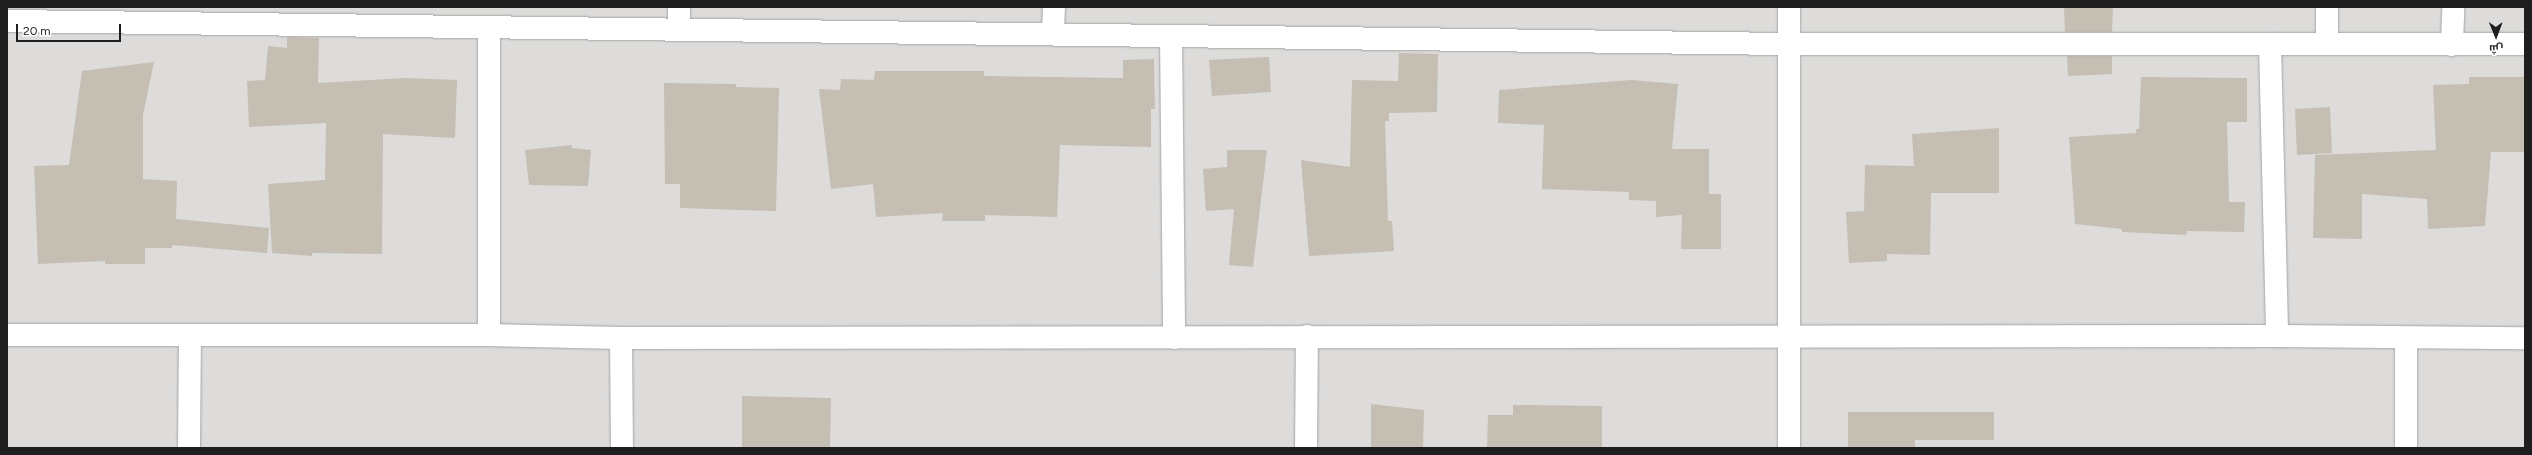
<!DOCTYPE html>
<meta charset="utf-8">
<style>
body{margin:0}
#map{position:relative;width:2532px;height:455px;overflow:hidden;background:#f0eee4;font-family:Figtree,Cairo,sans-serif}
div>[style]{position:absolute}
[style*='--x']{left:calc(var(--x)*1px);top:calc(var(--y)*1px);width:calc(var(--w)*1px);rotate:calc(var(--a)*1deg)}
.residential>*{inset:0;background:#dddcdb}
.building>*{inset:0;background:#c4beb3}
.roads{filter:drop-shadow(0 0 1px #a5a5a5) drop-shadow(0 0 1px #a5a5a5)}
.minor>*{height:22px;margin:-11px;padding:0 11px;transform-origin:11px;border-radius:11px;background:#fff}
.tertiary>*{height:22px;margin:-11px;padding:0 11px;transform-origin:11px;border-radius:11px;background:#fff}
span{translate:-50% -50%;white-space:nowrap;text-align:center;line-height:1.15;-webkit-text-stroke:3px #fff;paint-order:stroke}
.frame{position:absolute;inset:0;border:8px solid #1e1e1e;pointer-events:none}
.north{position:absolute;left:2476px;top:16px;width:40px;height:40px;-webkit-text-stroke:3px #fff;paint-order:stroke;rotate:179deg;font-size:11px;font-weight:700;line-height:16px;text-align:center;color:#1e1e1e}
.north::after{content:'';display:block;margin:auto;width:14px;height:18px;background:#1e1e1e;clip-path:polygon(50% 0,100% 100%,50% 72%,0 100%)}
.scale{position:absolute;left:16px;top:24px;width:105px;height:18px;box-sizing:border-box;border:2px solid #1e1e1e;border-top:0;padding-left:5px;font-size:12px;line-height:14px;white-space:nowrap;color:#1e1e1e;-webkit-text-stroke:3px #fff;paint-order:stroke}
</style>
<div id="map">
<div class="residential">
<i style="clip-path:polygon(7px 7px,2525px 7px,2525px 448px,7px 448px)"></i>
</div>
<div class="building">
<i style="clip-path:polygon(2064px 7px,2113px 7px,2112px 32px,2065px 32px)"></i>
<i style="clip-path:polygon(287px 37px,319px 38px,318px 83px,406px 78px,457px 80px,455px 138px,383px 134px,382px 254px,312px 253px,312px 256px,272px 253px,268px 184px,325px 180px,326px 123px,249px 127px,247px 81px,265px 80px,268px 46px,287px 48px)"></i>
<i style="clip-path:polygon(1399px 53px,1438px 54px,1437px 112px,1389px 113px,1389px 121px,1385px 121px,1388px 221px,1392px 221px,1394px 251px,1309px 256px,1301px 160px,1350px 167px,1352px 80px,1398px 81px)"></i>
<i style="clip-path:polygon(2067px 56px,2112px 56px,2112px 74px,2068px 76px)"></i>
<i style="clip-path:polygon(1269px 57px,1271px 92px,1212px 96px,1209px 60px)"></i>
<i style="clip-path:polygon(1154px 59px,1155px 109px,1151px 109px,1151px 147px,1060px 145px,1057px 217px,985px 215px,985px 221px,942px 221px,943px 213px,876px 217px,873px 184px,831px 189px,819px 89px,840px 90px,841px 79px,874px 80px,875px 71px,984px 71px,984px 76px,1123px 78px,1123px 60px)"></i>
<i style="clip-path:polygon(154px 62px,143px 115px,143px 179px,177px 181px,176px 219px,269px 228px,267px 253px,172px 245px,172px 248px,145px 248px,145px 264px,105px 264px,105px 261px,38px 264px,34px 166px,69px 165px,82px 71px)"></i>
<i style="clip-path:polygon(2141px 77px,2247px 78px,2247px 122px,2227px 122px,2229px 202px,2245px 202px,2244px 232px,2187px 231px,2186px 235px,2122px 232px,2122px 229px,2075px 224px,2069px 137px,2136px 133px,2136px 129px,2139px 129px)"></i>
<i style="clip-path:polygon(2469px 77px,2525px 77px,2525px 152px,2491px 152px,2485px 226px,2428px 229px,2427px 199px,2362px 194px,2362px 239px,2313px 238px,2315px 155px,2436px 150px,2433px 85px,2469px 84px)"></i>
<i style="clip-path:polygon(1632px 80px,1678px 84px,1672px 149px,1709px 149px,1709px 194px,1721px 194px,1721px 249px,1681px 249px,1682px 215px,1656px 217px,1656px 201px,1629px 200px,1629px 192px,1542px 189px,1544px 125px,1498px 123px,1499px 90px)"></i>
<i style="clip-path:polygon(664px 83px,736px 84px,736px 87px,779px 88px,776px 211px,680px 208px,680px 184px,665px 184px)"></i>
<i style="clip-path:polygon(2330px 107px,2332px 153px,2297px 155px,2295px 109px)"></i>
<i style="clip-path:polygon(1999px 128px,1999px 193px,1931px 193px,1930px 255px,1887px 254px,1887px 261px,1849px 263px,1846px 212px,1864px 211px,1865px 165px,1914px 166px,1912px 134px)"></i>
<i style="clip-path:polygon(572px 145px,572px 148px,591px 150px,588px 186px,529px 185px,525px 150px)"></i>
<i style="clip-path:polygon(1227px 150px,1267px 150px,1253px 267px,1229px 265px,1234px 209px,1206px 211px,1203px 169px,1227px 167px)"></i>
<i style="clip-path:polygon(742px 396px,831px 398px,830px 448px,742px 448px)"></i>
<i style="clip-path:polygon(1371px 404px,1424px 410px,1423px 448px,1371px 448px)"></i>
<i style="clip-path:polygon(1513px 405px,1602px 406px,1602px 448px,1487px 448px,1488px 415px,1513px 415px)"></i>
<i style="clip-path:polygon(1848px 412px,1994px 412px,1994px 440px,1915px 440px,1915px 448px,1848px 448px)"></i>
</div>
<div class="roads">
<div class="minor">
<i style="--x:679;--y:7;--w:23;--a:90"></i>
<i style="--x:7;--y:21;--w:1781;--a:0.74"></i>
<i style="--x:1788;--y:44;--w:737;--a:0"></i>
<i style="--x:489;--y:27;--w:308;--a:90"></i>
<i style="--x:1053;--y:34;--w:27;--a:-88"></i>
<i style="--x:1171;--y:37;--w:301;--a:89.4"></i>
<i style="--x:2270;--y:44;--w:292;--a:88.6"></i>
<i style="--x:2327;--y:44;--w:37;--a:-90"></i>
<i style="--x:2452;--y:45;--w:38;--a:-88"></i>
<i style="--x:621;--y:338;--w:110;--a:89.5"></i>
<i style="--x:2406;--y:339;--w:109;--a:90"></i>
<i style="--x:189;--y:448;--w:113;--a:-89.5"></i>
<i style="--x:1306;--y:448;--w:112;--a:-89.5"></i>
</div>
<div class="tertiary">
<i style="--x:1789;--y:7;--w:441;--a:90"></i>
<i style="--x:7;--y:335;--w:482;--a:0"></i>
<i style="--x:489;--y:335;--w:132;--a:1.3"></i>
<i style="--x:621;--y:338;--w:1656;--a:-0.07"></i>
<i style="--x:2277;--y:336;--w:248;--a:0.5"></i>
</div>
</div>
<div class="frame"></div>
<div class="north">ش</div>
<div class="scale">20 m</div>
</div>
